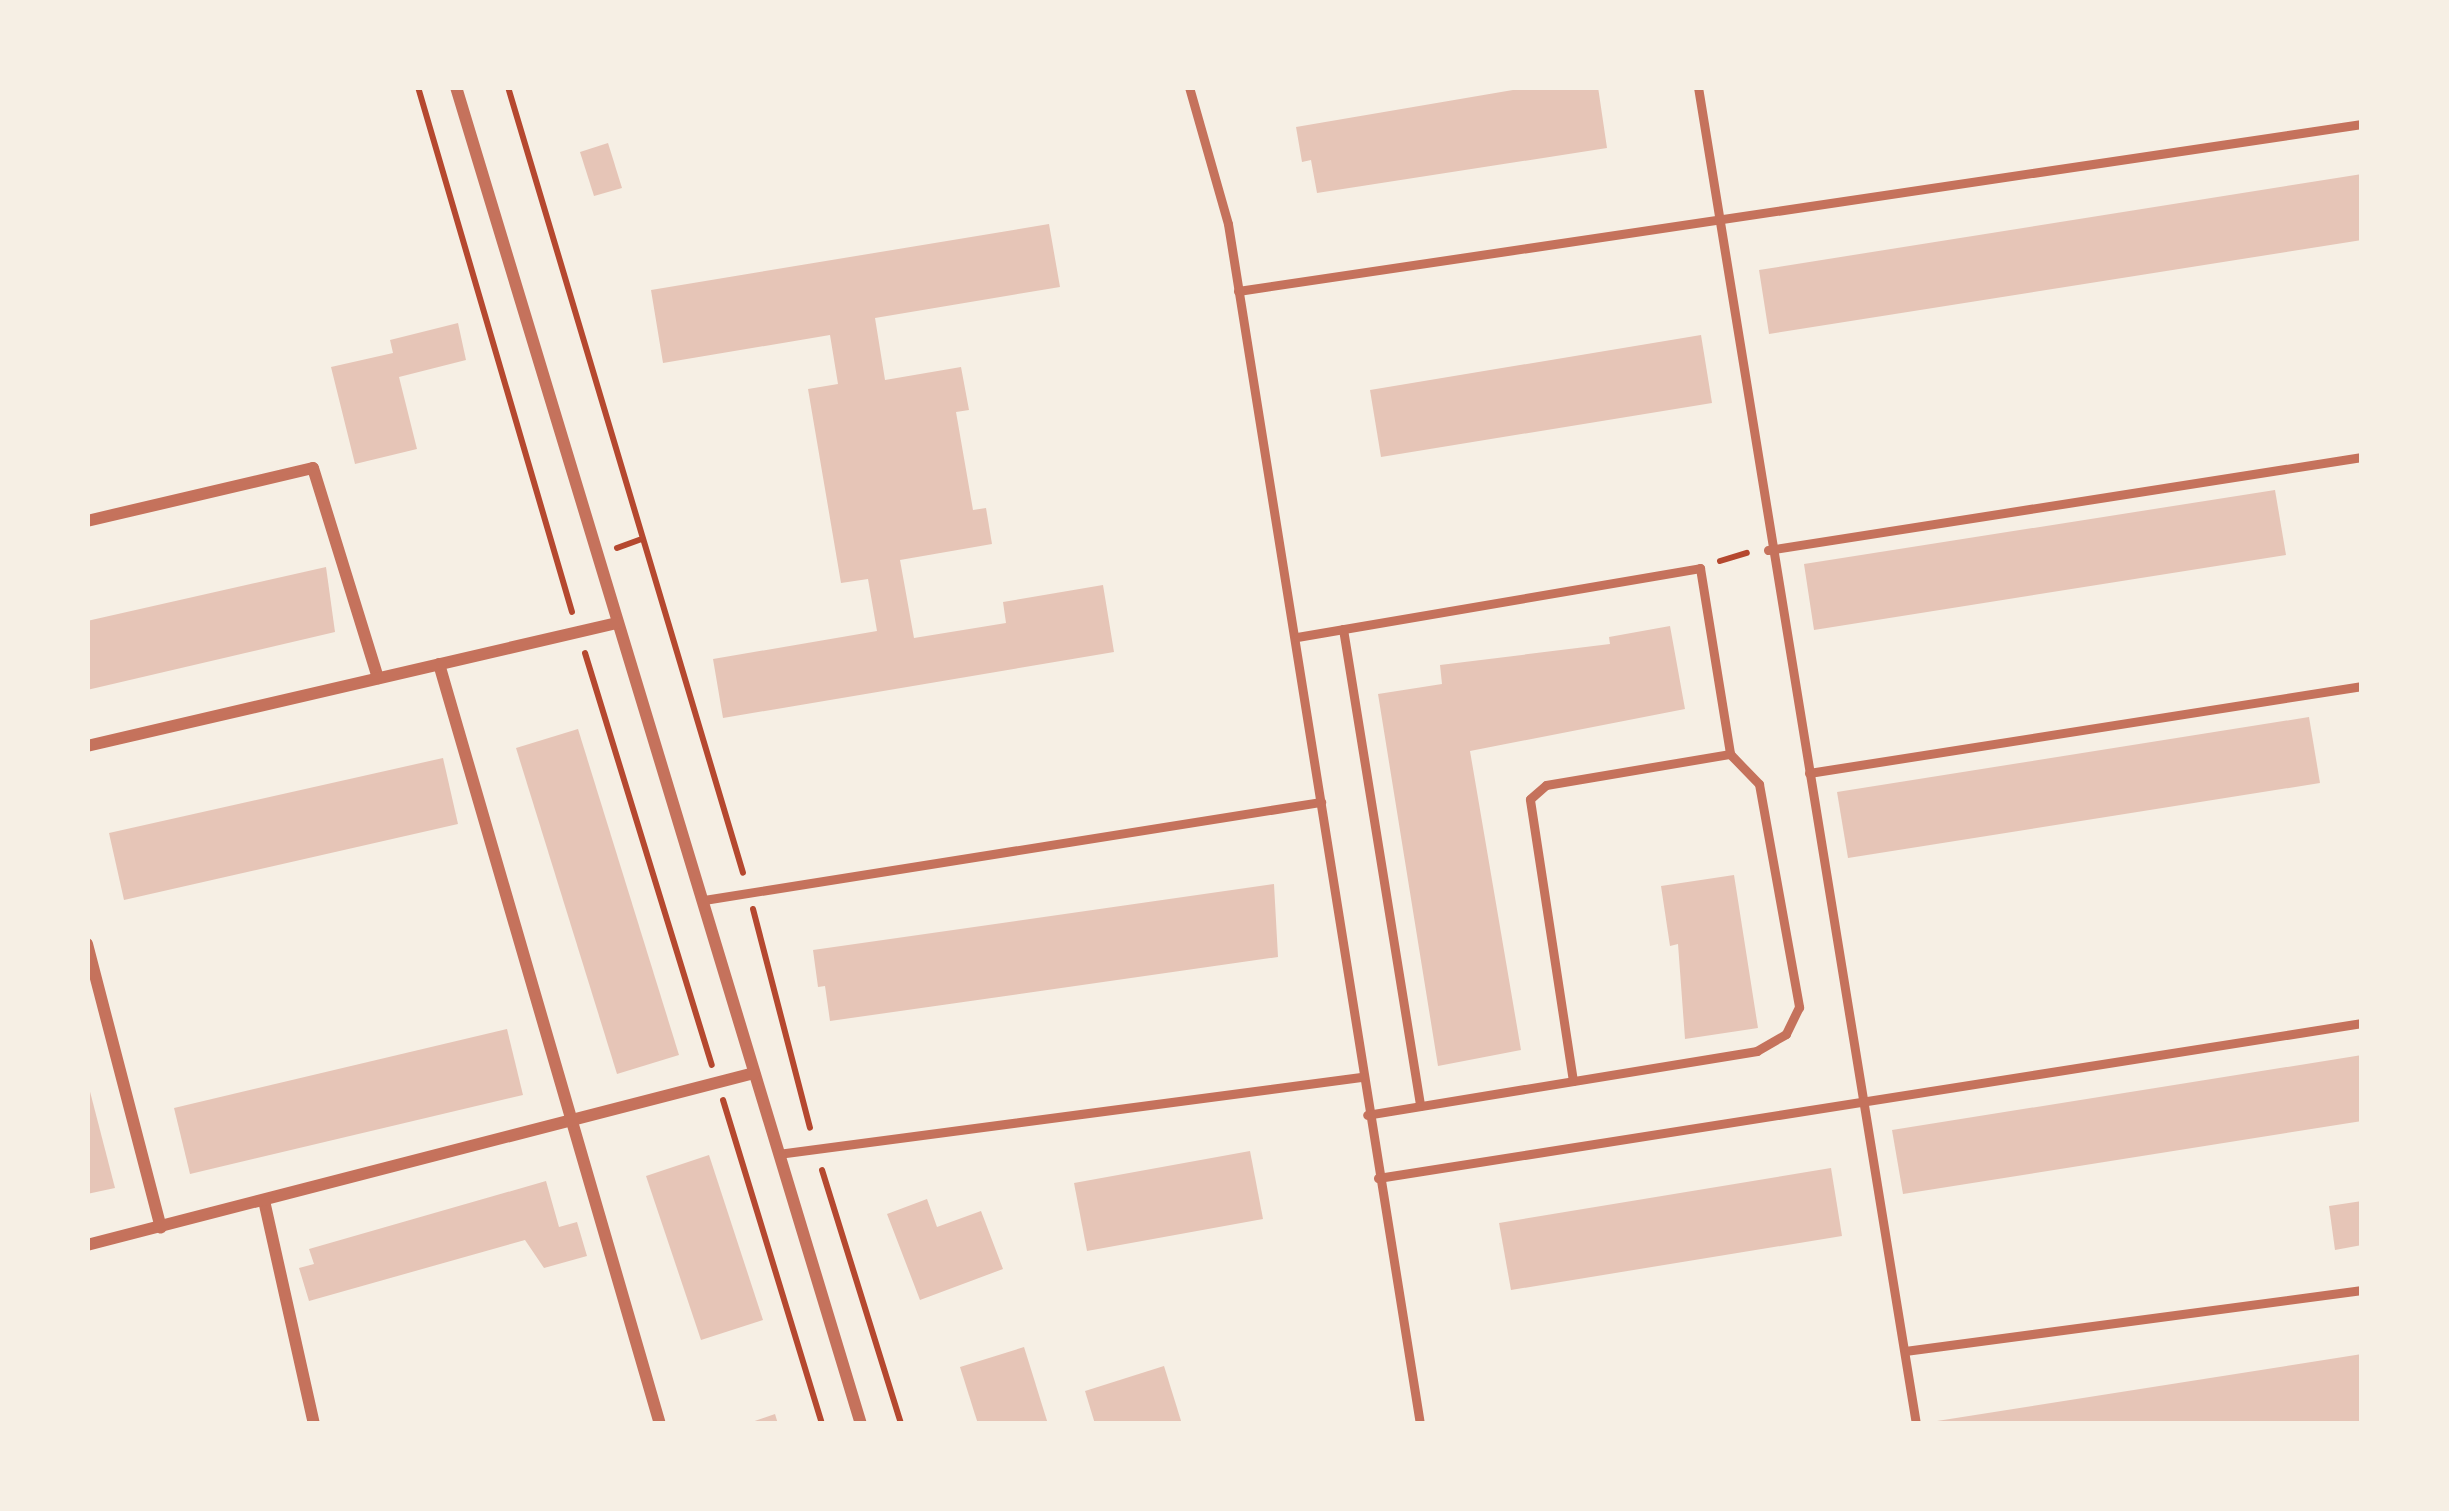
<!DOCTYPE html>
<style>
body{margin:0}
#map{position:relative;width:2449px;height:1511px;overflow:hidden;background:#f6efe4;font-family:"Roboto Serif",serif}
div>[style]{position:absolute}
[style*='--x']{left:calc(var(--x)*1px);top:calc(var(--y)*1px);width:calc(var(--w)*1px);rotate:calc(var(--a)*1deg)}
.building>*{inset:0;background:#e6c5b7}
.path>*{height:6px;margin:-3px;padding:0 3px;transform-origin:3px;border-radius:3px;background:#b5482f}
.service>*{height:9px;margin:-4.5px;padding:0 4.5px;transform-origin:4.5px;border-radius:4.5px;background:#c5725c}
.minor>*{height:12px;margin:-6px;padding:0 6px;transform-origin:6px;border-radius:6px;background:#c5725c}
span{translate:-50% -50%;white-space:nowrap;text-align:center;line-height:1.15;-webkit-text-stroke:12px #f6efe4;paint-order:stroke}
.frame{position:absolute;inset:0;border:90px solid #f6efe4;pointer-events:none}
</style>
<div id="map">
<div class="building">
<i style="clip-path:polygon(1530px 87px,1598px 87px,1607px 148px,1317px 193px,1311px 160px,1302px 162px,1296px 127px)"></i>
<i style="clip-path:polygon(608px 143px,622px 188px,594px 196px,580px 152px)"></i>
<i style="clip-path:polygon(2362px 174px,2362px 240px,1769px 334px,1759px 270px)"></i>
<i style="clip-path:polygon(1049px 224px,1060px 287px,875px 318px,885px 380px,961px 367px,969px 410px,956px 412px,973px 510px,986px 508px,992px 544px,900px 560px,914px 638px,1006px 623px,1003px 602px,1103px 585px,1114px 652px,723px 718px,713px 659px,877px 631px,868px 579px,841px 583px,808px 389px,838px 384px,830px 335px,663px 363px,651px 290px)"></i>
<i style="clip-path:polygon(458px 323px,466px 360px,399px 377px,417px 449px,355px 464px,331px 367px,393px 353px,390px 340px)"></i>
<i style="clip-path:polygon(1701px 335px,1712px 403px,1381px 457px,1370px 390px)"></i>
<i style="clip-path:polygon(2275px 490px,2286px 555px,1814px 630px,1804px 564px)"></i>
<i style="clip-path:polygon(326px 567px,335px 632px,87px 690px,87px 621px)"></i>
<i style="clip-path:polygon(1670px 626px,1685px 709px,1470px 751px,1521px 1050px,1438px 1066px,1378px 694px,1442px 684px,1440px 665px,1610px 644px,1609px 637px)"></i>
<i style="clip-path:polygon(2309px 717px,2320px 783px,1848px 858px,1837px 792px)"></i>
<i style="clip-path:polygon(578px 729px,679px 1055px,617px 1074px,516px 748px)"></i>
<i style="clip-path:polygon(443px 758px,458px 824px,124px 900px,109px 833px)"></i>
<i style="clip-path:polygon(1734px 875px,1758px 1028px,1685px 1039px,1678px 944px,1670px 946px,1661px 886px)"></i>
<i style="clip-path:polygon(1274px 884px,1278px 957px,830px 1021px,825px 986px,818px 987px,813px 950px)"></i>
<i style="clip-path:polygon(507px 1029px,523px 1095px,190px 1174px,174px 1108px)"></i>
<i style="clip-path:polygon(2362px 1055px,2362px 1121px,1903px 1194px,1892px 1130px)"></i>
<i style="clip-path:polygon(87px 1080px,115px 1188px,87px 1194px)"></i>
<i style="clip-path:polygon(1250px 1151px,1263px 1219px,1087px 1251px,1074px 1183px)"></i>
<i style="clip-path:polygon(709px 1155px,763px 1320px,701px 1340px,646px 1176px)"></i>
<i style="clip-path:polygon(1831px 1168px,1842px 1236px,1511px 1290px,1499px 1223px)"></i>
<i style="clip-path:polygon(546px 1181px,559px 1227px,577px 1222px,587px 1256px,544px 1268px,525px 1240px,309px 1301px,299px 1268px,314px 1264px,309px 1249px)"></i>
<i style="clip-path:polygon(927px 1199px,937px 1227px,981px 1211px,1003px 1269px,920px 1300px,887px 1214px)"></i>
<i style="clip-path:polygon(2362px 1201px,2362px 1245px,2335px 1250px,2329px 1206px)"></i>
<i style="clip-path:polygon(1024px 1347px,1048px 1424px,978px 1424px,960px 1367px)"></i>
<i style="clip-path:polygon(2362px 1354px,2362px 1421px,1937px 1424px,1937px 1421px)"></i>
<i style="clip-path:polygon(1164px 1366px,1182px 1424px,1095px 1424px,1085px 1391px)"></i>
<i style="clip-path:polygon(775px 1414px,778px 1424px,749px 1424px,749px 1423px)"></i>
</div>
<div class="path">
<i style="--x:418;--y:87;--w:547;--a:73.65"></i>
<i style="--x:508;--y:87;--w:820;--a:73.35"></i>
<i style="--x:617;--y:548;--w:27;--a:-20"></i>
<i style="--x:1720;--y:561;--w:28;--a:-17"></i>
<i style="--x:585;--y:653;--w:431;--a:72.9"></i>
<i style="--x:753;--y:909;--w:226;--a:75.4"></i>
<i style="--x:723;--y:1100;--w:339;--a:73"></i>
<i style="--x:822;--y:1170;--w:266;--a:72.7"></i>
</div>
<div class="service">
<i style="--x:1189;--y:87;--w:142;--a:74.1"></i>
<i style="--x:1228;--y:224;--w:1215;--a:80.91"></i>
<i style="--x:1698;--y:87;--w:1355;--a:80.74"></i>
<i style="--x:1238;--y:291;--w:1136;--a:-8.45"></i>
<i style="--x:1768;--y:550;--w:601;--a:-8.9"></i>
<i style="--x:1343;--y:629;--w:483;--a:80.8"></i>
<i style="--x:1297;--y:637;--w:409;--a:-9.7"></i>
<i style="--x:1700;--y:568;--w:188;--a:80.8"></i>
<i style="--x:1730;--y:754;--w:42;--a:46"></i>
<i style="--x:1759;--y:784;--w:227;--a:79.8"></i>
<i style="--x:1799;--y:1007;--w:30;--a:116"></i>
<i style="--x:1786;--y:1034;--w:34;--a:150"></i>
<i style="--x:1757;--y:1051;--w:395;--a:170.7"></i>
<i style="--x:1809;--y:773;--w:560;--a:-8.94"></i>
<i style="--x:704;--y:900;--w:625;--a:-9.03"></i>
<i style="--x:1573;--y:1081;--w:285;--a:-98.7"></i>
<i style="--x:1530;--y:799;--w:21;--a:-41"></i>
<i style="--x:1546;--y:785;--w:187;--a:-9.6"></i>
<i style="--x:778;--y:1154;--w:588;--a:-7.52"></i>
<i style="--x:1378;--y:1178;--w:996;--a:-8.95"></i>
<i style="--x:1905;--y:1351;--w:461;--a:-7.6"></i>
</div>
<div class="minor">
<i style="--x:456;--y:87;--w:1397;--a:73.15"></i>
<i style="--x:87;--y:521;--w:232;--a:-13.2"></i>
<i style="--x:313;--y:468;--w:220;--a:72.8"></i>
<i style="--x:439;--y:664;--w:791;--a:73.79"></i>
<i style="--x:87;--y:746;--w:544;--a:-13.07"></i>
<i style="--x:87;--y:944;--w:293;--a:75.4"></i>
<i style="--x:265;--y:1205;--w:224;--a:77.4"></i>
<i style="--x:87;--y:1245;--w:689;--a:-14.46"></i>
</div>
<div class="frame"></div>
</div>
